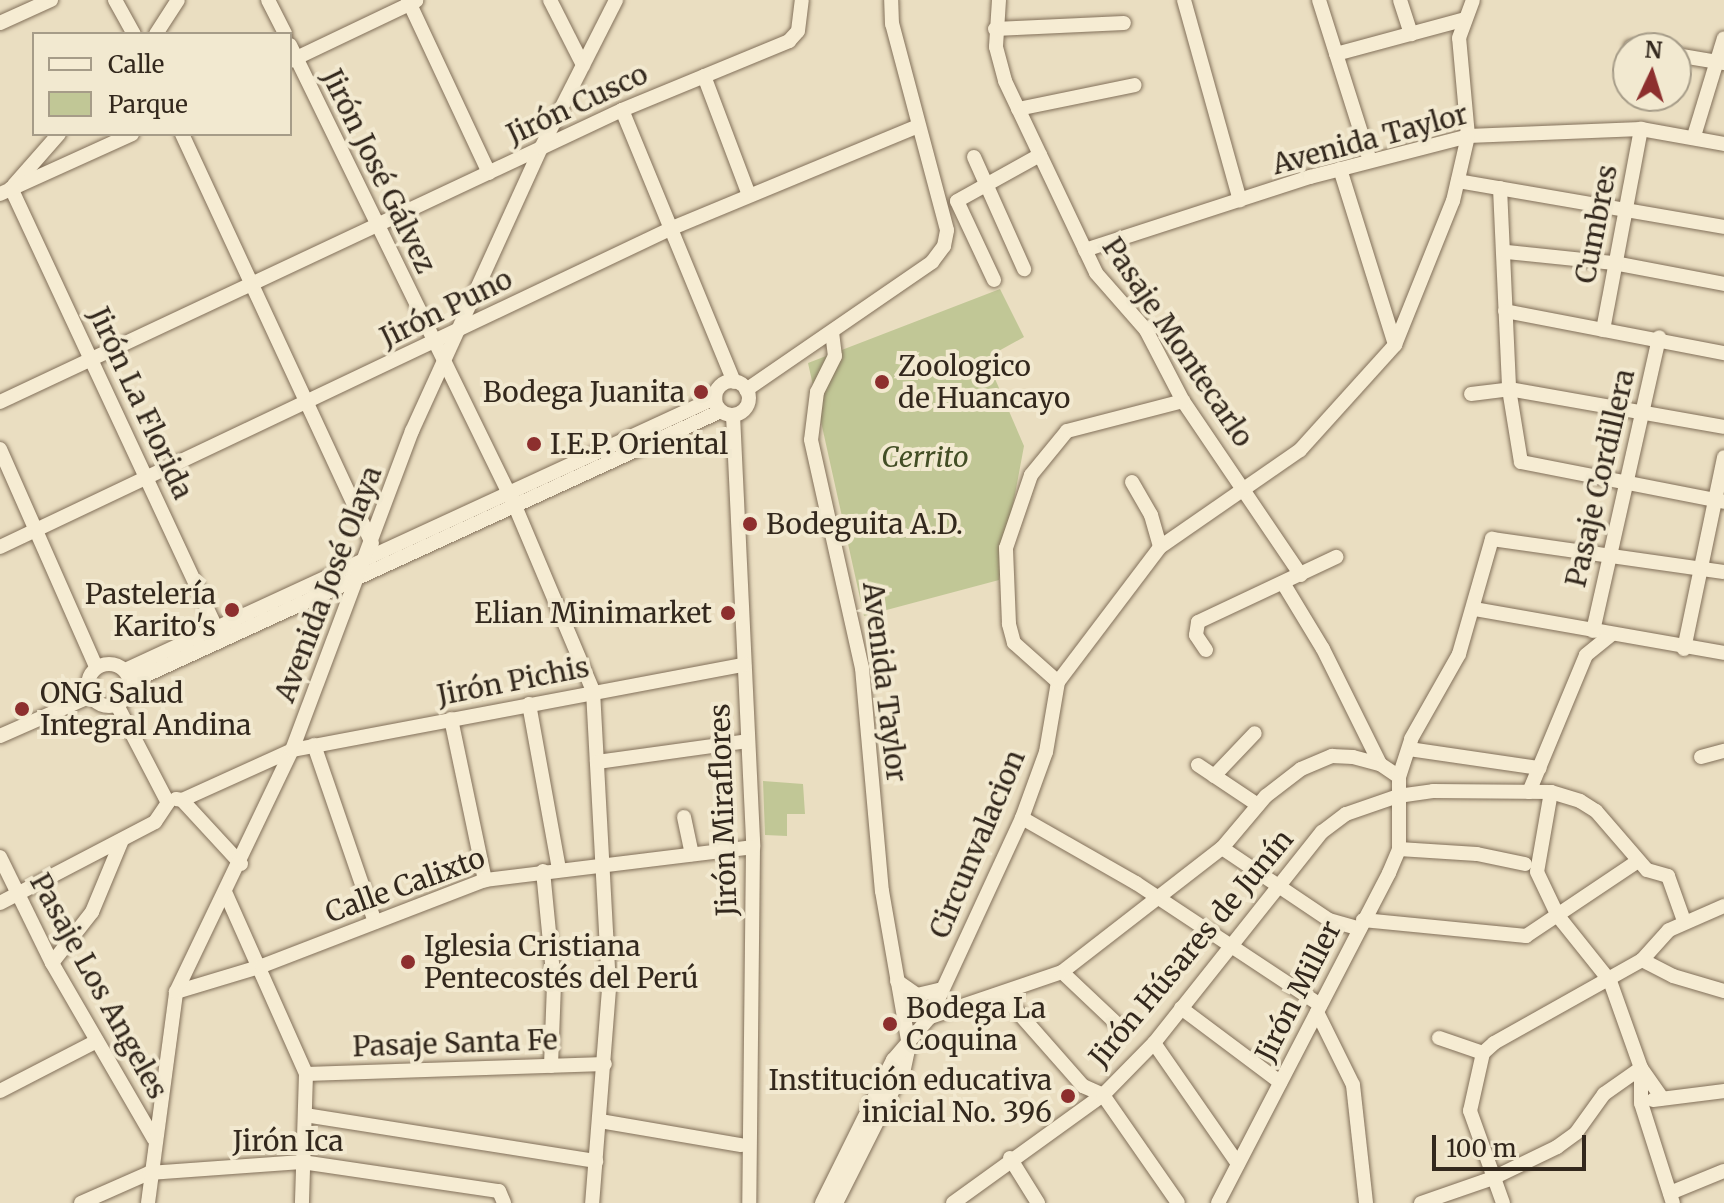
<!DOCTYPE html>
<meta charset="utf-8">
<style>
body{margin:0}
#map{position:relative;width:1724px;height:1203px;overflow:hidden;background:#eadec1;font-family:Merriweather,serif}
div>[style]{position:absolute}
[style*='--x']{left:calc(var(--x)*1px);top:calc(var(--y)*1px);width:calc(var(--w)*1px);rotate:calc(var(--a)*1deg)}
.green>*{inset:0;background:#c1c796}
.roads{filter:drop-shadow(0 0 2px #82705a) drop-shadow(0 0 2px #82705a)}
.minor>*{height:14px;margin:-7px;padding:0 7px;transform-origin:7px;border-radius:7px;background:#f6ecd3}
.minor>.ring{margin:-7px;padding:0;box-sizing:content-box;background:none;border:14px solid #f6ecd3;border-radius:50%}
.dots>*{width:22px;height:22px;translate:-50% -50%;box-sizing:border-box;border:4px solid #f2e9d0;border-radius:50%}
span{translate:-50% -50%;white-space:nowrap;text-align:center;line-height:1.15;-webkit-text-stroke:8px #f2e9d0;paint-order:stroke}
.street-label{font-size:28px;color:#33281d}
.poi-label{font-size:28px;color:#33281d}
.left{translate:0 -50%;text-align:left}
.right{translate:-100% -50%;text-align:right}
.park-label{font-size:28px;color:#434e25;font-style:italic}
.legend{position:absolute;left:32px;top:32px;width:260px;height:104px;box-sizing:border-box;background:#f2e9d0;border:2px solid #a69c88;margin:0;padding:10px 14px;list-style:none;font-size:24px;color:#33281d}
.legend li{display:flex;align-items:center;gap:16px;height:40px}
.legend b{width:40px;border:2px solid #a69c88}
.north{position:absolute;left:1612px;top:32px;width:80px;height:80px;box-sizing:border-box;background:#f2e9d0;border:2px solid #a69c88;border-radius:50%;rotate:4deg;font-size:22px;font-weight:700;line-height:32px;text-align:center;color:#33281d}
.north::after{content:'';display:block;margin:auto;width:28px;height:36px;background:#8d2f2e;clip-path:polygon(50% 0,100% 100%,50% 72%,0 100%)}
.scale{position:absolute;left:1432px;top:1135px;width:154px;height:36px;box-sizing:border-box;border:4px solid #33281d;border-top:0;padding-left:10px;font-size:24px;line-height:28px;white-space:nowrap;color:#33281d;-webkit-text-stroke:6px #f2e9d0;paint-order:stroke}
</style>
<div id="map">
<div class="green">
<i style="clip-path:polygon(1000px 289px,1024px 337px,986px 358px,1024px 446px,999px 580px,864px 616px,808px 363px)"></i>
<i style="clip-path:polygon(763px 781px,803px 784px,805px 814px,787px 814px,787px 836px,765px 835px)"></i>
</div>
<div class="roads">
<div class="minor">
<i style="--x:115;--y:0;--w:39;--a:61"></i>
<i style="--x:268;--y:0;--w:38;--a:63"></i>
<i style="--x:408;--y:0;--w:191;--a:64.9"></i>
<i style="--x:550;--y:0;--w:73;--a:63.1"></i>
<i style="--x:999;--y:0;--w:47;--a:93.7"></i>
<i style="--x:996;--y:47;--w:35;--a:75"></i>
<i style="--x:1005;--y:81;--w:212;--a:64.6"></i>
<i style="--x:1096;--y:273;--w:76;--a:48.7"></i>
<i style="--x:1146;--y:330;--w:80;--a:62.5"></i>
<i style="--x:1183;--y:401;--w:210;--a:55.9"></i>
<i style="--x:1184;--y:0;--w:208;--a:74.4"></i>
<i style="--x:1319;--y:0;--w:169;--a:72.4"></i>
<i style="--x:1400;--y:0;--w:36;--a:72"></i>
<i style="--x:0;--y:23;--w:56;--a:-24.3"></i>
<i style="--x:995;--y:29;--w:129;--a:-2.7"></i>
<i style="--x:156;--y:34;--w:40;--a:-57.1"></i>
<i style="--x:290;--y:45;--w:513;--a:63.98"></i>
<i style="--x:515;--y:506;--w:201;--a:67.1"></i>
<i style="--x:593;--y:691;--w:298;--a:86.9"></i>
<i style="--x:609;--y:989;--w:215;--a:94.5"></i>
<i style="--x:1631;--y:47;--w:4;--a:14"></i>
<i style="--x:1336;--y:54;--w:131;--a:-15.1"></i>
<i style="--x:1676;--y:55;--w:49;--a:9.5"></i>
<i style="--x:290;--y:61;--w:140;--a:-25.5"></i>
<i style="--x:704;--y:76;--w:127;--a:69.3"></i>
<i style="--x:1018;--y:109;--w:119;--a:-11.6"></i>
<i style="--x:622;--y:110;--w:294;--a:67.6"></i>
<i style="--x:182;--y:134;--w:451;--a:65.1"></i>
<i style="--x:1694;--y:136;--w:102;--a:-73"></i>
<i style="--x:974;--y:157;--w:123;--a:65.9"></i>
<i style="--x:1340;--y:169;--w:184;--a:72.6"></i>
<i style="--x:1458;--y:181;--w:270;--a:9.8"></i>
<i style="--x:14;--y:185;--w:68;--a:-48.6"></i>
<i style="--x:11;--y:188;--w:492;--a:65"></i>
<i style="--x:1500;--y:188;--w:201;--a:87.4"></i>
<i style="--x:1509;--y:389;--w:74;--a:80.7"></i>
<i style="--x:1521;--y:462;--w:207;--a:11.1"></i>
<i style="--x:0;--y:194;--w:145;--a:-24.4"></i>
<i style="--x:1085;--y:250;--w:237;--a:-18"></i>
<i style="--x:1310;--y:177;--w:163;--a:-14.5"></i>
<i style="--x:1468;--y:136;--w:173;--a:-2.3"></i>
<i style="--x:1641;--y:129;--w:84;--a:10.2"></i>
<i style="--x:1507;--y:252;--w:108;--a:5.9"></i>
<i style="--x:1614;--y:263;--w:112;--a:10.8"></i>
<i style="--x:994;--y:280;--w:87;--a:-115.1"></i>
<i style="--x:957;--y:201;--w:95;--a:-29"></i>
<i style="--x:1505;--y:311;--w:223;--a:10.9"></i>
<i style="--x:1603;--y:330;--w:205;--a:-79.3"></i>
<i style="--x:832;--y:332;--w:24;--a:83"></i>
<i style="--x:835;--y:356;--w:40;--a:116.6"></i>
<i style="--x:817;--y:392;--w:48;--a:97.1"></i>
<i style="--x:811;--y:440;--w:234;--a:77.4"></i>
<i style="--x:862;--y:668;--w:224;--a:84.9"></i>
<i style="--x:882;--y:891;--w:156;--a:80.1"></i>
<i style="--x:909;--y:1045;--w:24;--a:102"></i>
<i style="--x:904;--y:1068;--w:151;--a:116.7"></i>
<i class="ring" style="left:715px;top:381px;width:20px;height:20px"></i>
<i style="--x:746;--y:390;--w:226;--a:-34.5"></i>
<i style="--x:932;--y:262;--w:20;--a:-53"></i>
<i style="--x:944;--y:246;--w:16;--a:-79"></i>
<i style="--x:947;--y:230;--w:213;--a:-104.9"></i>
<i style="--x:892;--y:24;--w:24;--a:-92"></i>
<i style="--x:1471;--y:394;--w:38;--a:-7"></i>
<i style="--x:1509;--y:389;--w:218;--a:10"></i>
<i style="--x:0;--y:402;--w:687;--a:-25.15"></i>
<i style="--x:622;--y:110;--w:181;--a:-22.4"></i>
<i style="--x:789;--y:41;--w:13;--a:-48"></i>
<i style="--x:798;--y:31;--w:31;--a:-83"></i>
<i style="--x:733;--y:415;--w:432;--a:87.3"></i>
<i style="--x:753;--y:847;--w:356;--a:90.6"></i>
<i style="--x:0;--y:449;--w:238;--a:66.2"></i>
<i style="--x:1132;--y:482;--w:38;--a:60"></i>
<i style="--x:1151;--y:515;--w:33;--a:74"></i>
<i style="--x:0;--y:547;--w:744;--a:-25.39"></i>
<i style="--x:672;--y:228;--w:266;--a:-22.5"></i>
<i style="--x:1283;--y:583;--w:77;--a:58.8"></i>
<i style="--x:1323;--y:649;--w:128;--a:63.6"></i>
<i style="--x:1475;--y:609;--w:253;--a:10"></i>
<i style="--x:1593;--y:631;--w:301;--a:-77.3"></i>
<i style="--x:1684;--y:649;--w:196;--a:-78.2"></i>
<i style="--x:1206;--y:650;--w:18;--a:-124"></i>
<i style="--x:1196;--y:635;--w:13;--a:-81"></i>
<i style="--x:1198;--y:622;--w:153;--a:-25.2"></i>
<i class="ring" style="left:88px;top:664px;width:28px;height:28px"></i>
<i style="--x:125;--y:670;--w:650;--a:-24.75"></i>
<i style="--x:131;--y:682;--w:649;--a:-24.67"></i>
<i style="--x:1058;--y:682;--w:59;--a:-138.4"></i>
<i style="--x:1014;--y:643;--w:20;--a:-105"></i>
<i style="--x:1009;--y:624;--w:76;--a:-92.3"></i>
<i style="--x:1006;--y:548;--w:77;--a:-71.1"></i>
<i style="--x:1031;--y:475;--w:57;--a:-50.7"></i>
<i style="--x:1067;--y:431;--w:120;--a:-14.5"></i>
<i style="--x:529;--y:704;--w:168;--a:79.7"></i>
<i style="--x:117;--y:705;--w:110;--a:62.5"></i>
<i style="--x:451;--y:719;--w:165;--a:78.1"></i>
<i style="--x:0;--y:736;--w:99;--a:-23.7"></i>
<i style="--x:314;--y:745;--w:187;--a:71"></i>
<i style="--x:1409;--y:749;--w:132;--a:8.3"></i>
<i style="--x:1701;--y:757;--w:24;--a:-15"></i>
<i style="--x:597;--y:762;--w:152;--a:-7.9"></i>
<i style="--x:1198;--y:765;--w:72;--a:33.7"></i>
<i style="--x:1214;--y:776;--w:59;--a:-46.4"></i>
<i style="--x:1529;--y:792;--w:148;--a:-67.4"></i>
<i style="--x:1586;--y:655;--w:33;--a:-39"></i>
<i style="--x:1551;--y:792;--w:81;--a:99.9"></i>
<i style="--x:1537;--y:872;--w:49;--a:64.5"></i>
<i style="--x:1558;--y:916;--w:83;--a:51.3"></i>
<i style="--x:1610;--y:981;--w:92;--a:70.4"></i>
<i style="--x:1641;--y:1068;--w:35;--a:90"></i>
<i style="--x:1641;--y:1103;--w:105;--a:72.3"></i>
<i style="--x:176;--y:799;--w:6;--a:9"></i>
<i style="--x:182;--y:800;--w:87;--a:47.3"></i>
<i style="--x:182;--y:800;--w:121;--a:-24.4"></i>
<i style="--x:292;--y:750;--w:460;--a:-10.7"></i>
<i style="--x:684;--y:817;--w:38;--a:78"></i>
<i style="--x:1022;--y:818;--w:131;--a:29.7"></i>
<i style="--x:1136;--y:883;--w:221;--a:33.5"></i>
<i style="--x:1222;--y:848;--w:129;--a:33.9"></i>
<i style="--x:1329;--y:920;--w:32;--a:16"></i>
<i style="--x:1399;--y:849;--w:78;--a:3.7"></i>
<i style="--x:1477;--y:854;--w:49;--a:11.8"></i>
<i style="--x:0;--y:857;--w:118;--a:63.9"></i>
<i style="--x:52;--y:963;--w:203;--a:59.9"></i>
<i style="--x:543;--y:871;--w:114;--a:84.4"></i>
<i style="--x:554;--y:984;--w:82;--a:92.1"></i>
<i style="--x:226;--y:894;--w:197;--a:66"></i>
<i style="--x:306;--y:1074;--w:129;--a:91.8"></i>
<i style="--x:0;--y:903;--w:175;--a:-27.6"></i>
<i style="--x:155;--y:822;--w:23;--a:-56"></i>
<i style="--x:1363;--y:920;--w:164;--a:5.6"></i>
<i style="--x:1526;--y:936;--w:135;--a:-33.8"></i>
<i style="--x:1642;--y:960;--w:35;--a:27"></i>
<i style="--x:1673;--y:976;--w:53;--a:16.4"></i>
<i style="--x:52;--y:963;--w:65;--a:-51.9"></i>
<i style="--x:92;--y:912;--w:78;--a:-67.4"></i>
<i style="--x:1062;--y:972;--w:77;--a:43.4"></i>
<i style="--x:897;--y:981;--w:24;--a:35"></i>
<i style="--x:917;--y:995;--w:26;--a:-13"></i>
<i style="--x:176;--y:992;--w:90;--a:-16.8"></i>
<i style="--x:262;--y:966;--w:239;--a:-21.1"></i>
<i style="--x:485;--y:880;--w:270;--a:-7"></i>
<i style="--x:1002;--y:994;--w:123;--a:48.6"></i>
<i style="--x:1083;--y:1086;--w:22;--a:24"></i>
<i style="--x:1103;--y:1095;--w:131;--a:55.2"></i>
<i style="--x:1181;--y:1008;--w:124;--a:36.8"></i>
<i style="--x:1317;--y:1012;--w:81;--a:63.7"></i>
<i style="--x:1353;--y:1085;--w:119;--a:83.7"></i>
<i style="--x:930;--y:1017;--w:139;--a:-18.8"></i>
<i style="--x:1062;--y:972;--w:202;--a:-37.8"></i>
<i style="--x:1222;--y:848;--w:68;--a:-49.8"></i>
<i style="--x:1266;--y:796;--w:44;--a:-37.6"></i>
<i style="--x:1301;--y:769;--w:34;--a:-23"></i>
<i style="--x:1332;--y:756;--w:21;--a:3"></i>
<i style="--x:1353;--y:757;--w:28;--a:15"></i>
<i style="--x:1380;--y:764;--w:23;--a:34"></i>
<i style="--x:1439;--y:1038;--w:46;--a:18.8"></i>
<i style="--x:1154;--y:1043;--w:147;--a:55.2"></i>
<i style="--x:306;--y:1074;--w:299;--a:-1.9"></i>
<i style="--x:0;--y:1091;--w:109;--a:-27.3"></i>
<i style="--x:1653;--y:1100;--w:72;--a:-7.2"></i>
<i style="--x:305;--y:1115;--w:295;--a:9"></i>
<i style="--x:600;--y:1121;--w:143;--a:9.7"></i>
<i style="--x:1010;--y:1158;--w:53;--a:58.1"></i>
<i style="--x:1670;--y:1193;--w:58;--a:-22.2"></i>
<i style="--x:81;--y:1203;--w:74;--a:-23.8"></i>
<i style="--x:149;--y:1173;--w:153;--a:-4.1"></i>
<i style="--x:302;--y:1162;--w:199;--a:8.4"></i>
<i style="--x:499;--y:1191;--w:13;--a:67"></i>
<i style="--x:148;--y:1203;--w:213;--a:-82.4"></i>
<i style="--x:176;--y:992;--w:268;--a:-64.4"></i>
<i style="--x:292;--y:750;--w:341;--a:-69.4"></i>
<i style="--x:412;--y:431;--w:311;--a:-65.5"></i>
<i style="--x:541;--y:148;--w:166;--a:-63.1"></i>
<i style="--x:822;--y:1203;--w:160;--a:-63.6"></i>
<i style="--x:893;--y:1060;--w:57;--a:-49.3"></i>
<i style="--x:930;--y:1017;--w:219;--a:-65.2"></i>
<i style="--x:1022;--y:818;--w:70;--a:-70"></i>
<i style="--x:1046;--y:752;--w:71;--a:-80.3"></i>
<i style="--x:1058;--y:682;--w:169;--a:-52.9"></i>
<i style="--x:1160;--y:547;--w:170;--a:-34.7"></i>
<i style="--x:1300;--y:450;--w:142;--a:-47.9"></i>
<i style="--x:1395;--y:345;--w:155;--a:-68.1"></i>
<i style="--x:1453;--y:201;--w:67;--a:-77"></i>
<i style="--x:1468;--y:136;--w:98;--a:-95.2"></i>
<i style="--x:1459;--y:38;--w:40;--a:-69.8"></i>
<i style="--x:953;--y:1203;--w:185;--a:-35.8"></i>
<i style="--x:1103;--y:1095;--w:73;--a:-45.6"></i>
<i style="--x:1154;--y:1043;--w:270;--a:-51.5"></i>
<i style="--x:1322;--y:832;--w:30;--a:-37"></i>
<i style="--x:1346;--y:814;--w:55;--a:-19.1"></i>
<i style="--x:1398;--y:796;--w:35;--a:-8"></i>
<i style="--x:1433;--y:791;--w:118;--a:0.5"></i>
<i style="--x:1551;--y:792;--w:30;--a:17"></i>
<i style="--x:1580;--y:801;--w:19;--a:32"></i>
<i style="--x:1596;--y:811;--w:78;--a:49.2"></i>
<i style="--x:1647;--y:870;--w:22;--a:16"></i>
<i style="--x:1668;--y:876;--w:48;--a:70.4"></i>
<i style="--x:1218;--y:1203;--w:372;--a:-62.6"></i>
<i style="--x:1389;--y:873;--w:26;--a:-67"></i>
<i style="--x:1399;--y:849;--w:72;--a:-90"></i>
<i style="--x:1399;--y:777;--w:40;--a:-72"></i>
<i style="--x:1411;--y:739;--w:98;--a:-60.5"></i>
<i style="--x:1459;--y:654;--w:120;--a:-74"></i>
<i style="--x:1492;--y:539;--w:234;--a:8.1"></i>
<i style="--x:1421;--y:1203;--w:76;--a:-19.1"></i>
<i style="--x:1493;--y:1178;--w:71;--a:-25.8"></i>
<i style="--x:1557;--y:1147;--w:24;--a:-36"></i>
<i style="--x:1576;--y:1133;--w:48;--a:-54.3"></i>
<i style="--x:1604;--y:1094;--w:45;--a:-35.1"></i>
<i style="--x:1641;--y:1068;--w:37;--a:55"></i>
<i style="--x:1503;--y:1203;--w:98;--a:-109.7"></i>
<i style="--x:1470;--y:1111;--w:59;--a:-77.4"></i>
<i style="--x:1483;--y:1053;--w:15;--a:-42"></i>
<i style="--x:1494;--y:1043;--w:170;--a:-29.3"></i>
<i style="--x:1642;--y:960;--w:40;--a:-48"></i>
<i style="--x:1669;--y:930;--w:60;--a:-23.6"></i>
</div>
</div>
<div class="dots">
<i style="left:882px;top:382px;background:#8d2f2e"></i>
<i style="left:701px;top:392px;background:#8d2f2e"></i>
<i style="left:534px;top:444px;background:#8d2f2e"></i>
<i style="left:750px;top:524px;background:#8d2f2e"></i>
<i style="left:232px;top:610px;background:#8d2f2e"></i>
<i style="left:728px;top:613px;background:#8d2f2e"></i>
<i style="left:22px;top:709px;background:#8d2f2e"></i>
<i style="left:408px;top:962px;background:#8d2f2e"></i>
<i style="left:890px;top:1024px;background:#8d2f2e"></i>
<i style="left:1068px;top:1096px;background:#8d2f2e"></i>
</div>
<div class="street-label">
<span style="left:577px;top:104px;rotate:-25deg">Jirón Cusco</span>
<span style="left:1370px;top:139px;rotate:-15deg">Avenida Taylor</span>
<span style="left:379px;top:171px;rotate:64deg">Jirón José Gálvez</span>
<span style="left:1596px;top:224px;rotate:-79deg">Cumbres</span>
<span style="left:446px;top:308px;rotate:-26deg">Jirón Puno</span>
<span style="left:1178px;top:342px;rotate:56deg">Pasaje Montecarlo</span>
<span style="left:141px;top:403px;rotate:65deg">Jirón La Florida</span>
<span style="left:1600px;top:478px;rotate:-77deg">Pasaje Cordillera</span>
<span style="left:328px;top:584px;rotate:-69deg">Avenida José Olaya</span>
<span style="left:513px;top:681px;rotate:-11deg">Jirón Pichis</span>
<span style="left:885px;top:682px;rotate:83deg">Avenida Taylor</span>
<span style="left:723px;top:810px;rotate:-92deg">Jirón Miraflores</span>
<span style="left:977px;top:844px;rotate:-67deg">Circunvalacion</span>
<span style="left:405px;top:885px;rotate:-20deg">Calle Calixto</span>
<span style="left:1191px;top:948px;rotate:-50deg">Jirón Húsares de Junín</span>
<span style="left:99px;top:986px;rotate:61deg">Pasaje Los Angeles</span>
<span style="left:1298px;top:991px;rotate:-63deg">Jirón Miller</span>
<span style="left:455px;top:1043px;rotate:-2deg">Pasaje Santa Fe</span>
<span style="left:288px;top:1141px">Jirón Ica</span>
</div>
<div class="poi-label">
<span class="left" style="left:898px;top:382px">Zoologico<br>de Huancayo</span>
<span class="right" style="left:685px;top:392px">Bodega Juanita</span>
<span class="left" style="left:550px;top:444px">I.E.P. Oriental</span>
<span class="left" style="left:766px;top:524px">Bodeguita A.D.</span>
<span class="right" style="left:216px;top:610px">Pastelería<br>Karito's</span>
<span class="right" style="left:712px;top:613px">Elian Minimarket</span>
<span class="left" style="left:40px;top:709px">ONG Salud<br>Integral Andina</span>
<span class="left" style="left:424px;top:962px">Iglesia Cristiana<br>Pentecostés del Perú</span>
<span class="left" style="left:906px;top:1024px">Bodega La<br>Coquina</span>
<span class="right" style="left:1052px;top:1096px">Institución educativa<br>inicial No. 396</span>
</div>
<div class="park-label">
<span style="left:925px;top:457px">Cerrito</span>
</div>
<ul class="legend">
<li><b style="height:10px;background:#f6ecd3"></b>Calle</li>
<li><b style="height:22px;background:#c1c796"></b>Parque</li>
</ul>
<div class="north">N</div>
<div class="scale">100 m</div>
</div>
